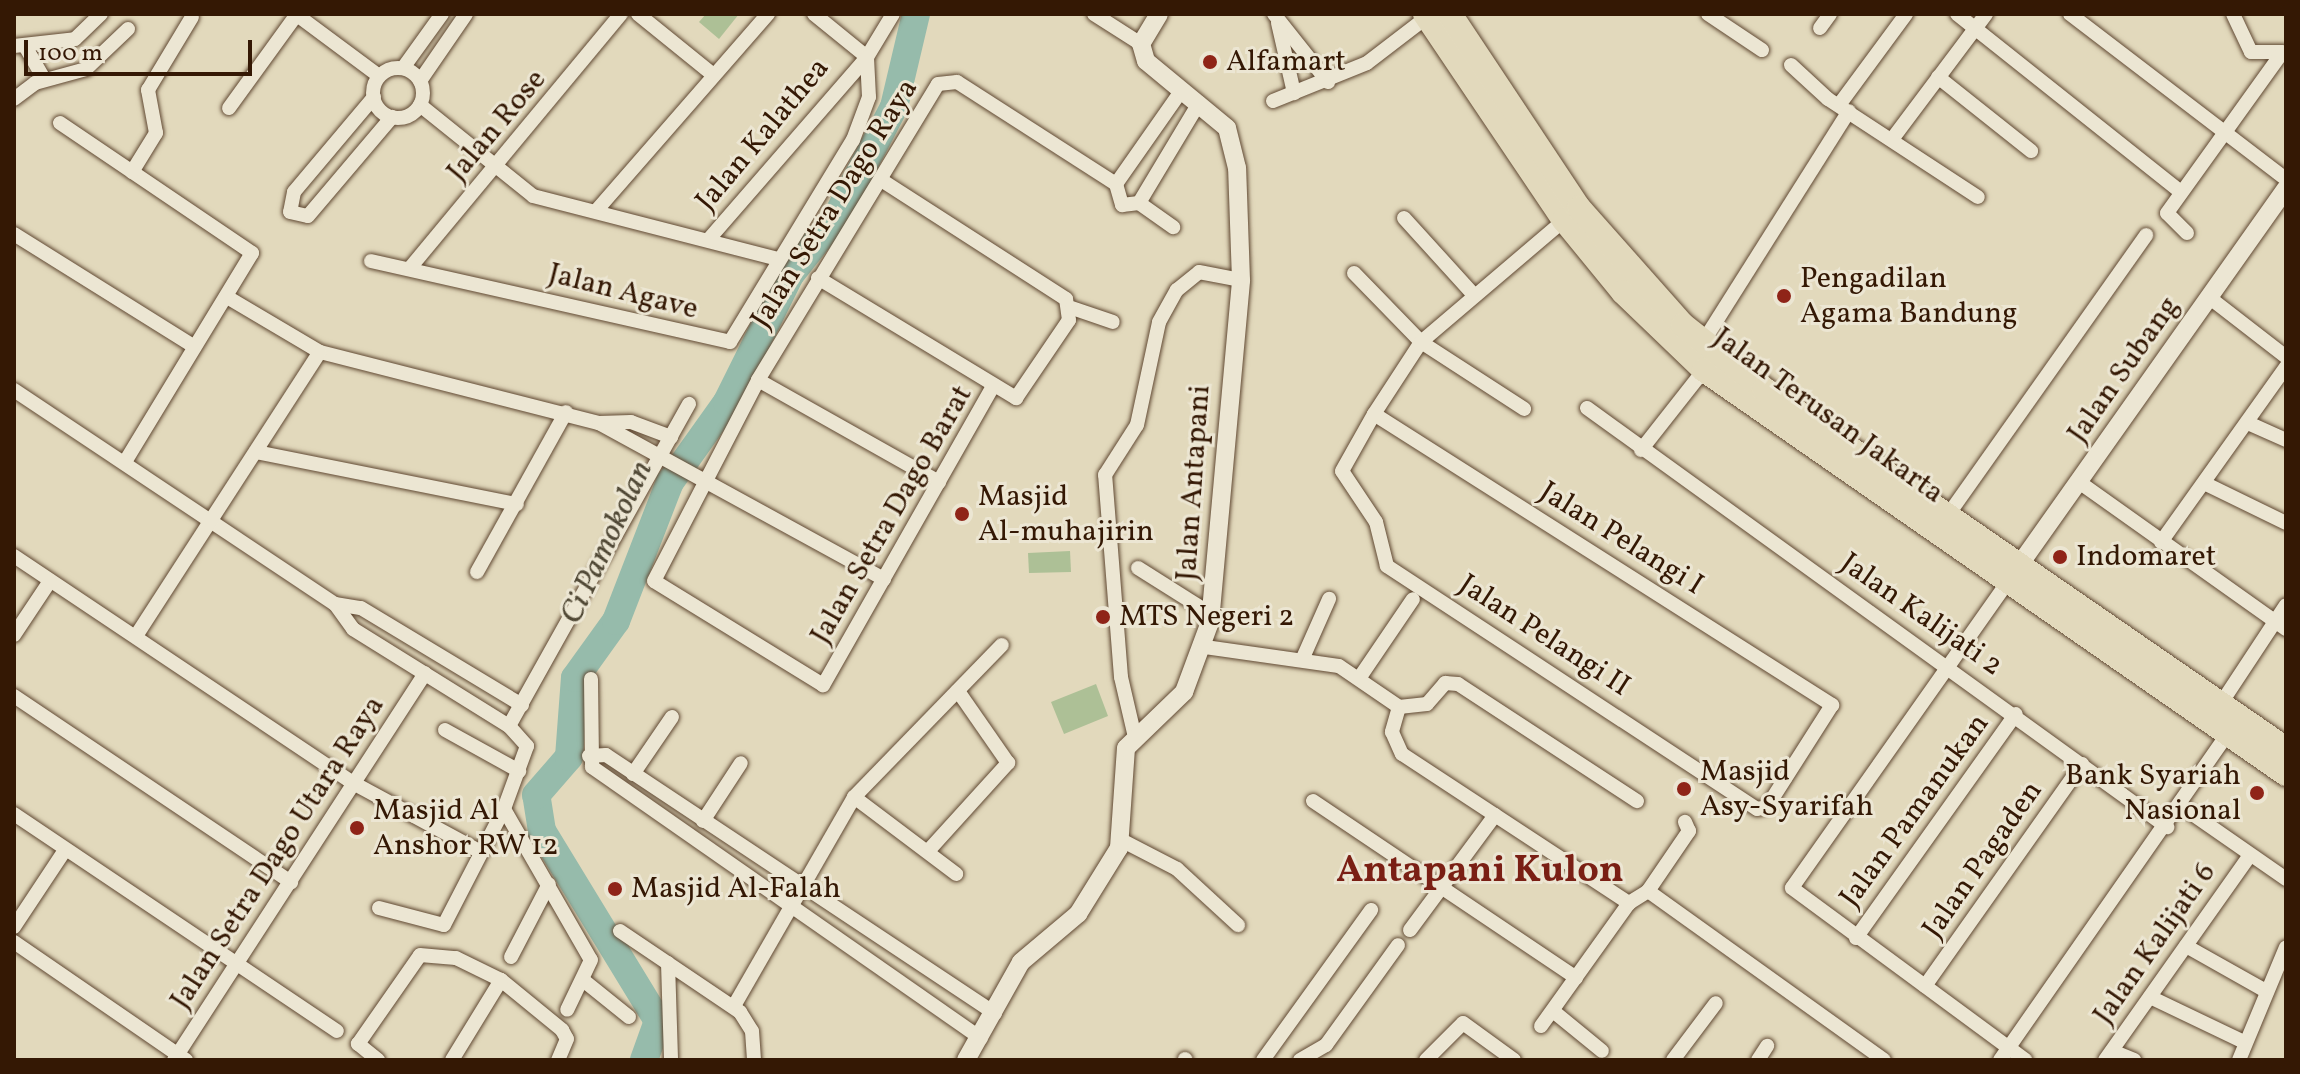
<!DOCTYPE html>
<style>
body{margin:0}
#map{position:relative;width:2300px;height:1074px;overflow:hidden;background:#e2d9bc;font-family:Vollkorn,serif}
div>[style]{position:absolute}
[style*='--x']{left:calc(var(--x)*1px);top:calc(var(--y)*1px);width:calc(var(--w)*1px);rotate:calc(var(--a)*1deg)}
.green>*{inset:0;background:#adc096}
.river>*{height:28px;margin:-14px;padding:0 14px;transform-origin:14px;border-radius:14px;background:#96bbab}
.roads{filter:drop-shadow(0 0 2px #604832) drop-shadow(0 0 2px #604832)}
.minor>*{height:14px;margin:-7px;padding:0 7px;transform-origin:7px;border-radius:7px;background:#ece6d3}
.minor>.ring{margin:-7px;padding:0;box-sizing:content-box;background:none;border:14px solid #ece6d3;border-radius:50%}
.tertiary>*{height:18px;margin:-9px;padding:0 9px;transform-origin:9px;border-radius:9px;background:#ece6d3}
.primary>*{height:24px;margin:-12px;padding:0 12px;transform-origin:12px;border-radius:12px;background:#e2d9bc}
.dots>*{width:22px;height:22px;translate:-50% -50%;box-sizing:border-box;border:4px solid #ece6d3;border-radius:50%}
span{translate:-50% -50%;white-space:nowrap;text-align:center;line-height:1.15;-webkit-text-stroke:6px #ece6d3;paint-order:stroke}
.poi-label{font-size:30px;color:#341804}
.left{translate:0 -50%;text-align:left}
.right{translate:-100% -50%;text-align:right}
.street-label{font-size:30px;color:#341804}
.water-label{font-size:32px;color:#514936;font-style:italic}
.district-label{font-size:38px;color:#7a1f14;font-weight:700}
.frame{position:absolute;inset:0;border:16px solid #341804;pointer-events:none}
.scale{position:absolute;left:24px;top:40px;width:228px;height:36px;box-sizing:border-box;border:4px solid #341804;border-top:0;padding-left:10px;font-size:24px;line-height:28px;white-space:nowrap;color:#341804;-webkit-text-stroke:6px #ece6d3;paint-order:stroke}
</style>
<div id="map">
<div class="green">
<i style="clip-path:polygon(706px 14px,739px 14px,719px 39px,699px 22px)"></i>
<i style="clip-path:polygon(1070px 551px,1071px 572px,1029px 573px,1028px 553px)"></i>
<i style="clip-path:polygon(1096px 684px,1108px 716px,1064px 734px,1051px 702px)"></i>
</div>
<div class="river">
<i style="--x:644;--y:1060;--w:41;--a:-70.3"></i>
<i style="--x:658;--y:1021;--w:223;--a:-121.4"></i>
<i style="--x:542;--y:831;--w:36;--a:-99"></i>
<i style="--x:536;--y:795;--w:50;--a:-49"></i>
<i style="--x:569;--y:757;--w:79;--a:-85.7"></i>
<i style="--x:575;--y:678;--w:70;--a:-54.3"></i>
<i style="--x:616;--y:621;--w:149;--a:-68.8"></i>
<i style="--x:670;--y:482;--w:98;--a:-54.5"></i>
<i style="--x:727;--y:402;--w:142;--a:-63.6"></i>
<i style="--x:790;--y:275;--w:75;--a:-51.5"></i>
<i style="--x:837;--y:216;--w:123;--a:-62.4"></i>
<i style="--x:894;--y:107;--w:96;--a:-76.7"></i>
</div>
<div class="roads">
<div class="minor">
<i style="--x:638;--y:14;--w:95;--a:39"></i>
<i style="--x:814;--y:14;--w:68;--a:39.1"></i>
<i style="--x:1094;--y:14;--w:56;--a:32.6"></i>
<i style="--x:1274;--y:14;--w:87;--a:51.5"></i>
<i style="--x:1708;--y:14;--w:65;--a:33.7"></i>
<i style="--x:1957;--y:14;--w:286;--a:38.5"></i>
<i style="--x:2070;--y:14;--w:272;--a:37.4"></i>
<i style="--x:2233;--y:14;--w:42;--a:64.7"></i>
<i style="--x:2251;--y:52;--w:32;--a:0"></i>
<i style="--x:297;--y:15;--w:102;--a:36.6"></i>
<i style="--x:1278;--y:23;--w:72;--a:77.1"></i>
<i style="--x:1820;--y:28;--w:17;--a:-54"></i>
<i style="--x:14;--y:46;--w:61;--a:-6.5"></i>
<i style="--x:75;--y:39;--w:36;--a:-44"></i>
<i style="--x:25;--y:46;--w:39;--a:60"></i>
<i style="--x:1791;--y:65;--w:50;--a:42.6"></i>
<i style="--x:1828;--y:99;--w:179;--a:33.2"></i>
<i style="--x:403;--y:68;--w:67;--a:-54.2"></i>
<i class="ring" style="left:373px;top:68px;width:36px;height:36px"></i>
<i style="--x:1938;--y:77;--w:119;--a:38.5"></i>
<i style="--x:420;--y:81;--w:81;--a:-55.5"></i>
<i style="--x:374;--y:97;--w:124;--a:130.1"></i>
<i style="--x:294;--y:192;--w:20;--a:101"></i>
<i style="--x:290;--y:212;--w:18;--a:13"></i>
<i style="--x:308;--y:216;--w:130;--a:-49.7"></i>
<i style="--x:14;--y:99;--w:26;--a:-37"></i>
<i style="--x:35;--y:83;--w:53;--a:-15.4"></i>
<i style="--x:86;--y:69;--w:58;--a:-43.6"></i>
<i style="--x:1273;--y:101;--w:101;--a:-22"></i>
<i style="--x:1367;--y:63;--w:76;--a:-37.5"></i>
<i style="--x:420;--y:105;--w:145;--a:38.8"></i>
<i style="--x:533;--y:196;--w:250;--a:14.4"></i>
<i style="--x:1839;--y:105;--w:113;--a:-53.6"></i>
<i style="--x:229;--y:108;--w:116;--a:-54.1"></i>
<i style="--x:60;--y:123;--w:232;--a:34.1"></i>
<i style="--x:252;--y:253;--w:245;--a:121.3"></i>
<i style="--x:1893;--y:138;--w:155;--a:-53.1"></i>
<i style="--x:132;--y:172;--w:46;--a:-58.4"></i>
<i style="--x:156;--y:133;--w:44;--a:-100.5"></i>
<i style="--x:148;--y:90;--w:85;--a:-58.9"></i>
<i style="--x:1116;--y:184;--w:113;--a:-55"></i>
<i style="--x:1116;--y:184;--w:22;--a:74"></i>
<i style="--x:1122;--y:205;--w:17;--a:-7"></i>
<i style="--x:1139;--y:203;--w:42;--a:35.2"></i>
<i style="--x:1139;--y:203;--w:117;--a:-59"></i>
<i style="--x:596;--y:211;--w:262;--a:-48.9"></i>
<i style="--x:1404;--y:218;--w:103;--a:47.8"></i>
<i style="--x:2187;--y:233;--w:28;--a:-135"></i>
<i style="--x:2167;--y:213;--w:197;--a:-54.3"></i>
<i style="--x:14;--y:234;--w:213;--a:32"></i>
<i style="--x:709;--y:239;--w:241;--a:-49"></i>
<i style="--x:867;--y:57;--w:50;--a:-58.8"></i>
<i style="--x:371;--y:261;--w:368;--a:12.7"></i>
<i style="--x:730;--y:342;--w:237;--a:-58.7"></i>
<i style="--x:853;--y:140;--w:46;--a:-69.6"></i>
<i style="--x:869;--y:97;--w:40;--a:-92.9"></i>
<i style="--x:410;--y:268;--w:330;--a:-50.3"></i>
<i style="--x:1354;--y:273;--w:96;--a:45.8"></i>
<i style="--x:1421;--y:342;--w:123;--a:33"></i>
<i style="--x:818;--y:278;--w:232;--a:31.2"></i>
<i style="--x:1016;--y:398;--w:94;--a:-55.8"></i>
<i style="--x:1069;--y:320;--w:21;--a:-98"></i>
<i style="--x:1066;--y:299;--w:221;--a:-147.2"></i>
<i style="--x:227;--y:297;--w:108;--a:30.6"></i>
<i style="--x:320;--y:352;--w:288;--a:14.3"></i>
<i style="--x:599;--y:423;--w:325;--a:28.7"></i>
<i style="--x:2210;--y:298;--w:96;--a:37.8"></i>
<i style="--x:1072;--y:308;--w:43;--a:18.9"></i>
<i style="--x:1703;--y:342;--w:273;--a:-57.7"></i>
<i style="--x:758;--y:380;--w:208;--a:29.4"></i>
<i style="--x:992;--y:388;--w:342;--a:119.6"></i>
<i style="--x:823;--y:685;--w:198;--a:-148.4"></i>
<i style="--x:654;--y:581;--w:226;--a:-62.6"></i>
<i style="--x:758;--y:380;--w:346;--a:-58.7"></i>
<i style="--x:938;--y:84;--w:19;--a:-6"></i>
<i style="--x:957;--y:82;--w:189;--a:32.7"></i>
<i style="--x:14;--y:390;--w:386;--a:33.7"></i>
<i style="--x:335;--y:604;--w:31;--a:54"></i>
<i style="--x:353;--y:629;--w:184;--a:31.9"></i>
<i style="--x:509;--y:726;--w:27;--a:48"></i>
<i style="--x:527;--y:746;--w:67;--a:110.1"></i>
<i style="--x:504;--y:809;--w:174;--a:60.1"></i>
<i style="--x:591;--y:960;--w:55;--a:115.6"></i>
<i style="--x:1587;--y:408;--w:716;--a:35.84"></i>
<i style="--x:1374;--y:414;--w:543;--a:32.43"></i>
<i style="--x:1832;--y:705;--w:121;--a:122.5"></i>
<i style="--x:1767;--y:807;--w:10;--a:169"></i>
<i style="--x:1757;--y:809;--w:443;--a:-146.7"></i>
<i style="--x:1387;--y:566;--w:45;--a:-104"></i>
<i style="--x:1376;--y:522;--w:61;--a:-123.7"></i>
<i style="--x:1342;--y:471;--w:65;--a:-60.7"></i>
<i style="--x:1374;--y:414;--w:86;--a:-56.9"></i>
<i style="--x:1421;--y:342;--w:194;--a:-40.4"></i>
<i style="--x:599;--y:423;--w:32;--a:-2"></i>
<i style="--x:631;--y:422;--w:43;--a:20.6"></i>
<i style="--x:2248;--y:423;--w:42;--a:24.1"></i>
<i style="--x:1641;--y:450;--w:102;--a:-51.8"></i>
<i style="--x:256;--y:452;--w:266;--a:11.3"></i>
<i style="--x:2079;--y:482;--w:254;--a:35.4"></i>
<i style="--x:2206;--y:484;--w:89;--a:26"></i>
<i style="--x:1948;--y:515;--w:343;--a:-54.7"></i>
<i style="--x:2161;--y:542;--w:215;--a:-54.5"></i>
<i style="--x:14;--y:556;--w:410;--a:33.8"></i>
<i style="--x:355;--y:784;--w:143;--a:28.4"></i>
<i style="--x:1138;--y:568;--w:86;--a:32.2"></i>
<i style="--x:477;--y:572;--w:183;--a:-60.9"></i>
<i style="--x:2007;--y:583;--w:373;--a:125.2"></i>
<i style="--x:1792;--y:888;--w:290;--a:36.4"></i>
<i style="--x:335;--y:604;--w:26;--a:9"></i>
<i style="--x:361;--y:608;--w:188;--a:31.1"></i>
<i style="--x:14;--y:635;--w:65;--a:-56.3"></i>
<i style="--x:136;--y:636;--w:338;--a:-57.1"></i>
<i style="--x:1205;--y:647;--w:135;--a:8.1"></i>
<i style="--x:1339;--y:666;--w:73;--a:34.3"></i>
<i style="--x:1302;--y:660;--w:67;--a:-66.1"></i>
<i style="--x:1360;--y:677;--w:94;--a:-55.8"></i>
<i style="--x:591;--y:679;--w:88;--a:89.3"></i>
<i style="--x:592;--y:767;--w:474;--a:34.9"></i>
<i style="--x:14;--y:696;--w:334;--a:33.9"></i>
<i style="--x:1399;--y:707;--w:26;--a:106"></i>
<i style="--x:1392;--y:732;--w:24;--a:66"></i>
<i style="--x:1402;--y:754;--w:272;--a:33.3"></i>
<i style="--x:1399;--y:707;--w:28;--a:-6"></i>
<i style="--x:1427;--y:704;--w:28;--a:-49"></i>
<i style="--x:1445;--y:683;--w:13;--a:4"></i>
<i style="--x:1458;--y:684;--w:214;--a:33.2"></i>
<i style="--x:2218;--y:708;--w:123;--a:-56.6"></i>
<i style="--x:509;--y:726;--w:369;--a:-60.8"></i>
<i style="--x:445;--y:730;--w:85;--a:29"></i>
<i style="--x:1134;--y:733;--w:57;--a:-103.1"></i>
<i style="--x:1121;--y:677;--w:203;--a:-94.5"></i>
<i style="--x:1105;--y:475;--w:59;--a:-57.4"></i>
<i style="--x:1137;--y:425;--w:105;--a:-77.9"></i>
<i style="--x:1159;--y:322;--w:37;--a:-61"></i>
<i style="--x:1177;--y:290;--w:28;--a:-39"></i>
<i style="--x:1199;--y:272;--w:43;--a:10.8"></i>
<i style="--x:589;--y:756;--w:17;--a:-3"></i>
<i style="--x:606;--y:755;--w:467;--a:33.6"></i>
<i style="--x:633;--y:774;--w:69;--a:-55.6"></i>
<i style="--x:854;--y:797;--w:128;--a:37"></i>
<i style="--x:1313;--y:801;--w:317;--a:33.9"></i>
<i style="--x:2181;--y:806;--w:128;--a:34.8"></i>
<i style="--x:14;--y:814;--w:389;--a:33.9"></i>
<i style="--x:703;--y:821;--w:69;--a:-56.8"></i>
<i style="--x:1123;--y:841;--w:61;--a:27.4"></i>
<i style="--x:1177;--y:869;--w:83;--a:42.6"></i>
<i style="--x:929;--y:850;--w:118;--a:-47.8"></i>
<i style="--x:1008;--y:763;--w:88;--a:-124.8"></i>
<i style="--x:1648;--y:891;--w:290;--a:35.6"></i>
<i style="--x:379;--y:908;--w:67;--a:14.7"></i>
<i style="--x:444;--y:925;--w:131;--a:-62.7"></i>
<i style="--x:14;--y:927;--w:92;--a:-56.5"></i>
<i style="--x:1410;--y:930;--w:143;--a:-53.5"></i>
<i style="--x:620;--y:931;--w:145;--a:34"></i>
<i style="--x:740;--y:1012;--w:22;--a:58"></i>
<i style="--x:752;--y:1031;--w:29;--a:86"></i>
<i style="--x:1856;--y:938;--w:275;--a:-54.5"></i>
<i style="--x:14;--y:942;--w:209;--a:34.5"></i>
<i style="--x:2186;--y:946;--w:92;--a:29.4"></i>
<i style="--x:511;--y:957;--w:82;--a:-62.5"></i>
<i style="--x:668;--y:963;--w:97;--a:88.2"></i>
<i style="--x:583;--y:980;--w:59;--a:38.8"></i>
<i style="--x:1925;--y:986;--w:272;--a:-54.7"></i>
<i style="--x:2150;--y:997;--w:106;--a:25.6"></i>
<i style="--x:734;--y:1006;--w:241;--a:-60.1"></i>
<i style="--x:854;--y:797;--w:212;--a:-45.8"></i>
<i style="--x:1553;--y:1011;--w:63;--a:39.2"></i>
<i style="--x:1541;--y:1026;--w:151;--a:-54.4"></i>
<i style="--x:1629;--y:903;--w:22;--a:-32"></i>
<i style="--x:1648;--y:891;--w:73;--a:-55.7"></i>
<i style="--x:1689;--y:831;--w:10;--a:-114"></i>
<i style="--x:2112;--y:1051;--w:24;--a:22"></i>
<i style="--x:1185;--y:1059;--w:1;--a:45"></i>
<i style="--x:174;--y:1060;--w:461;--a:-57"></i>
<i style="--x:378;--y:1060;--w:26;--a:-141"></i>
<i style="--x:358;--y:1044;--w:108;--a:-55.1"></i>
<i style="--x:420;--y:955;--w:36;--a:5"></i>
<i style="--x:456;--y:958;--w:50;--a:26.1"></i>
<i style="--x:501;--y:980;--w:79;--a:39.3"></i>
<i style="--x:562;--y:1030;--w:10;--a:61"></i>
<i style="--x:567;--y:1039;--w:23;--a:113"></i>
<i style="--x:452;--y:1060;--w:94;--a:-58.5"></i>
<i style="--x:1263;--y:1060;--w:185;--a:-54.2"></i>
<i style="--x:1300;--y:1060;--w:30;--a:-30"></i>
<i style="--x:1326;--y:1045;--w:123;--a:-54.2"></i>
<i style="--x:1426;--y:1060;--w:52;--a:-45"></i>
<i style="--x:1463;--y:1023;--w:63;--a:36"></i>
<i style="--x:1673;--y:1060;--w:71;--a:-53"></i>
<i style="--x:1758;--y:1060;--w:17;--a:-57"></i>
<i style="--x:2000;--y:1060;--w:404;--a:-55.1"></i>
<i style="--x:2105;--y:1060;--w:247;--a:-54.7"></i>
<i style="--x:2239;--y:1060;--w:122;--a:-67.4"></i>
</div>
<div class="tertiary">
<i style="--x:2013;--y:574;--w:472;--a:-54.7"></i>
<i style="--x:966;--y:1060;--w:112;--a:-60.7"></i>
<i style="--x:1021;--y:962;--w:75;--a:-40.1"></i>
<i style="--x:1078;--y:914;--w:78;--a:-58.2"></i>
<i style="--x:1119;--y:848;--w:100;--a:-86"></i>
<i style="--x:1126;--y:748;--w:81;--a:-44"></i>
<i style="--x:1184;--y:692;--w:75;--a:-69.6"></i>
<i style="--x:1210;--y:622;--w:343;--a:-84.8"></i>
<i style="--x:1241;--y:280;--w:112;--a:-92"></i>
<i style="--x:1237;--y:168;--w:41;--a:-104"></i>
<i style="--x:1227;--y:128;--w:105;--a:-140.4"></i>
<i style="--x:1146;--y:61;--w:18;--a:-106"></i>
<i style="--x:1141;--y:44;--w:35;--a:-59"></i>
</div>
<div class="primary">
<i style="--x:1425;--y:14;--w:249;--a:56"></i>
<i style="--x:1564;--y:220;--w:93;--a:50.7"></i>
<i style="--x:1623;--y:292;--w:112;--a:43.9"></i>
<i style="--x:1704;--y:370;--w:708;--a:34.77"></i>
<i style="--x:1450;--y:14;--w:233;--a:56.4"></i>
<i style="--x:1579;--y:208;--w:157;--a:48.4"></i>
<i style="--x:1683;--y:325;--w:103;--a:38.3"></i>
<i style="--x:1764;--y:389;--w:634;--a:34.59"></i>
</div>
</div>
<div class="dots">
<i style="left:1210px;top:62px;background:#8f2418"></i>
<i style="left:1784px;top:296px;background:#8f2418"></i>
<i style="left:962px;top:514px;background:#8f2418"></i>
<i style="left:2060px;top:557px;background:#8f2418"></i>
<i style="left:1103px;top:617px;background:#8f2418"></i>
<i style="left:1684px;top:789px;background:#8f2418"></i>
<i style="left:2257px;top:793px;background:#8f2418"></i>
<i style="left:357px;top:828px;background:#8f2418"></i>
<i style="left:615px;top:889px;background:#8f2418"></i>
</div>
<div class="poi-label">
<span class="left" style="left:1226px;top:62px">Alfamart</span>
<span class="left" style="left:1800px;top:296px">Pengadilan<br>Agama Bandung</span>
<span class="left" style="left:978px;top:514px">Masjid<br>Al-muhajirin</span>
<span class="left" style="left:2076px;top:557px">Indomaret</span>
<span class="left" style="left:1119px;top:617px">MTS Negeri 2</span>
<span class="left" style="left:1700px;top:789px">Masjid<br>Asy-Syarifah</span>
<span class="right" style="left:2241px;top:793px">Bank Syariah<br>Nasional</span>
<span class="left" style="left:373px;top:828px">Masjid Al<br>Anshor RW 12</span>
<span class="left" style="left:631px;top:889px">Masjid Al-Falah</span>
</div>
<div class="street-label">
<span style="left:497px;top:126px;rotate:-50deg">Jalan Rose</span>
<span style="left:763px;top:135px;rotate:-50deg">Jalan Kalathea</span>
<span style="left:835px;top:204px;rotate:-58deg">Jalan Setra Dago Raya</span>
<span style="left:623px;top:292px;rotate:14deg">Jalan Agave</span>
<span style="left:2124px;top:370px;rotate:-55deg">Jalan Subang</span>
<span style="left:1828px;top:416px;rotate:36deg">Jalan Terusan Jakarta</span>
<span style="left:1194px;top:483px;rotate:-86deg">Jalan Antapani</span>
<span style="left:892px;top:515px;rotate:-60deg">Jalan Setra Dago Barat</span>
<span style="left:1621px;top:539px;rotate:32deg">Jalan Pelangi I</span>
<span style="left:1921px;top:615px;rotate:35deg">Jalan Kalijati 2</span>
<span style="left:1544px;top:636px;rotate:33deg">Jalan Pelangi II</span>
<span style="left:1915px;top:811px;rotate:-54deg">Jalan Pamanukan</span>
<span style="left:278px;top:853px;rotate:-57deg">Jalan Setra Dago Utara Raya</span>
<span style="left:1983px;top:860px;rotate:-55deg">Jalan Pagaden</span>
<span style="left:2155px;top:944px;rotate:-55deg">Jalan Kalijati 6</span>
</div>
<div class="water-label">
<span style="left:608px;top:543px;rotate:-65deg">Ci Pamokolan</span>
</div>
<div class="district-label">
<span style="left:1480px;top:872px">Antapani Kulon</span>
</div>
<div class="frame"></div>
<div class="scale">100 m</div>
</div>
